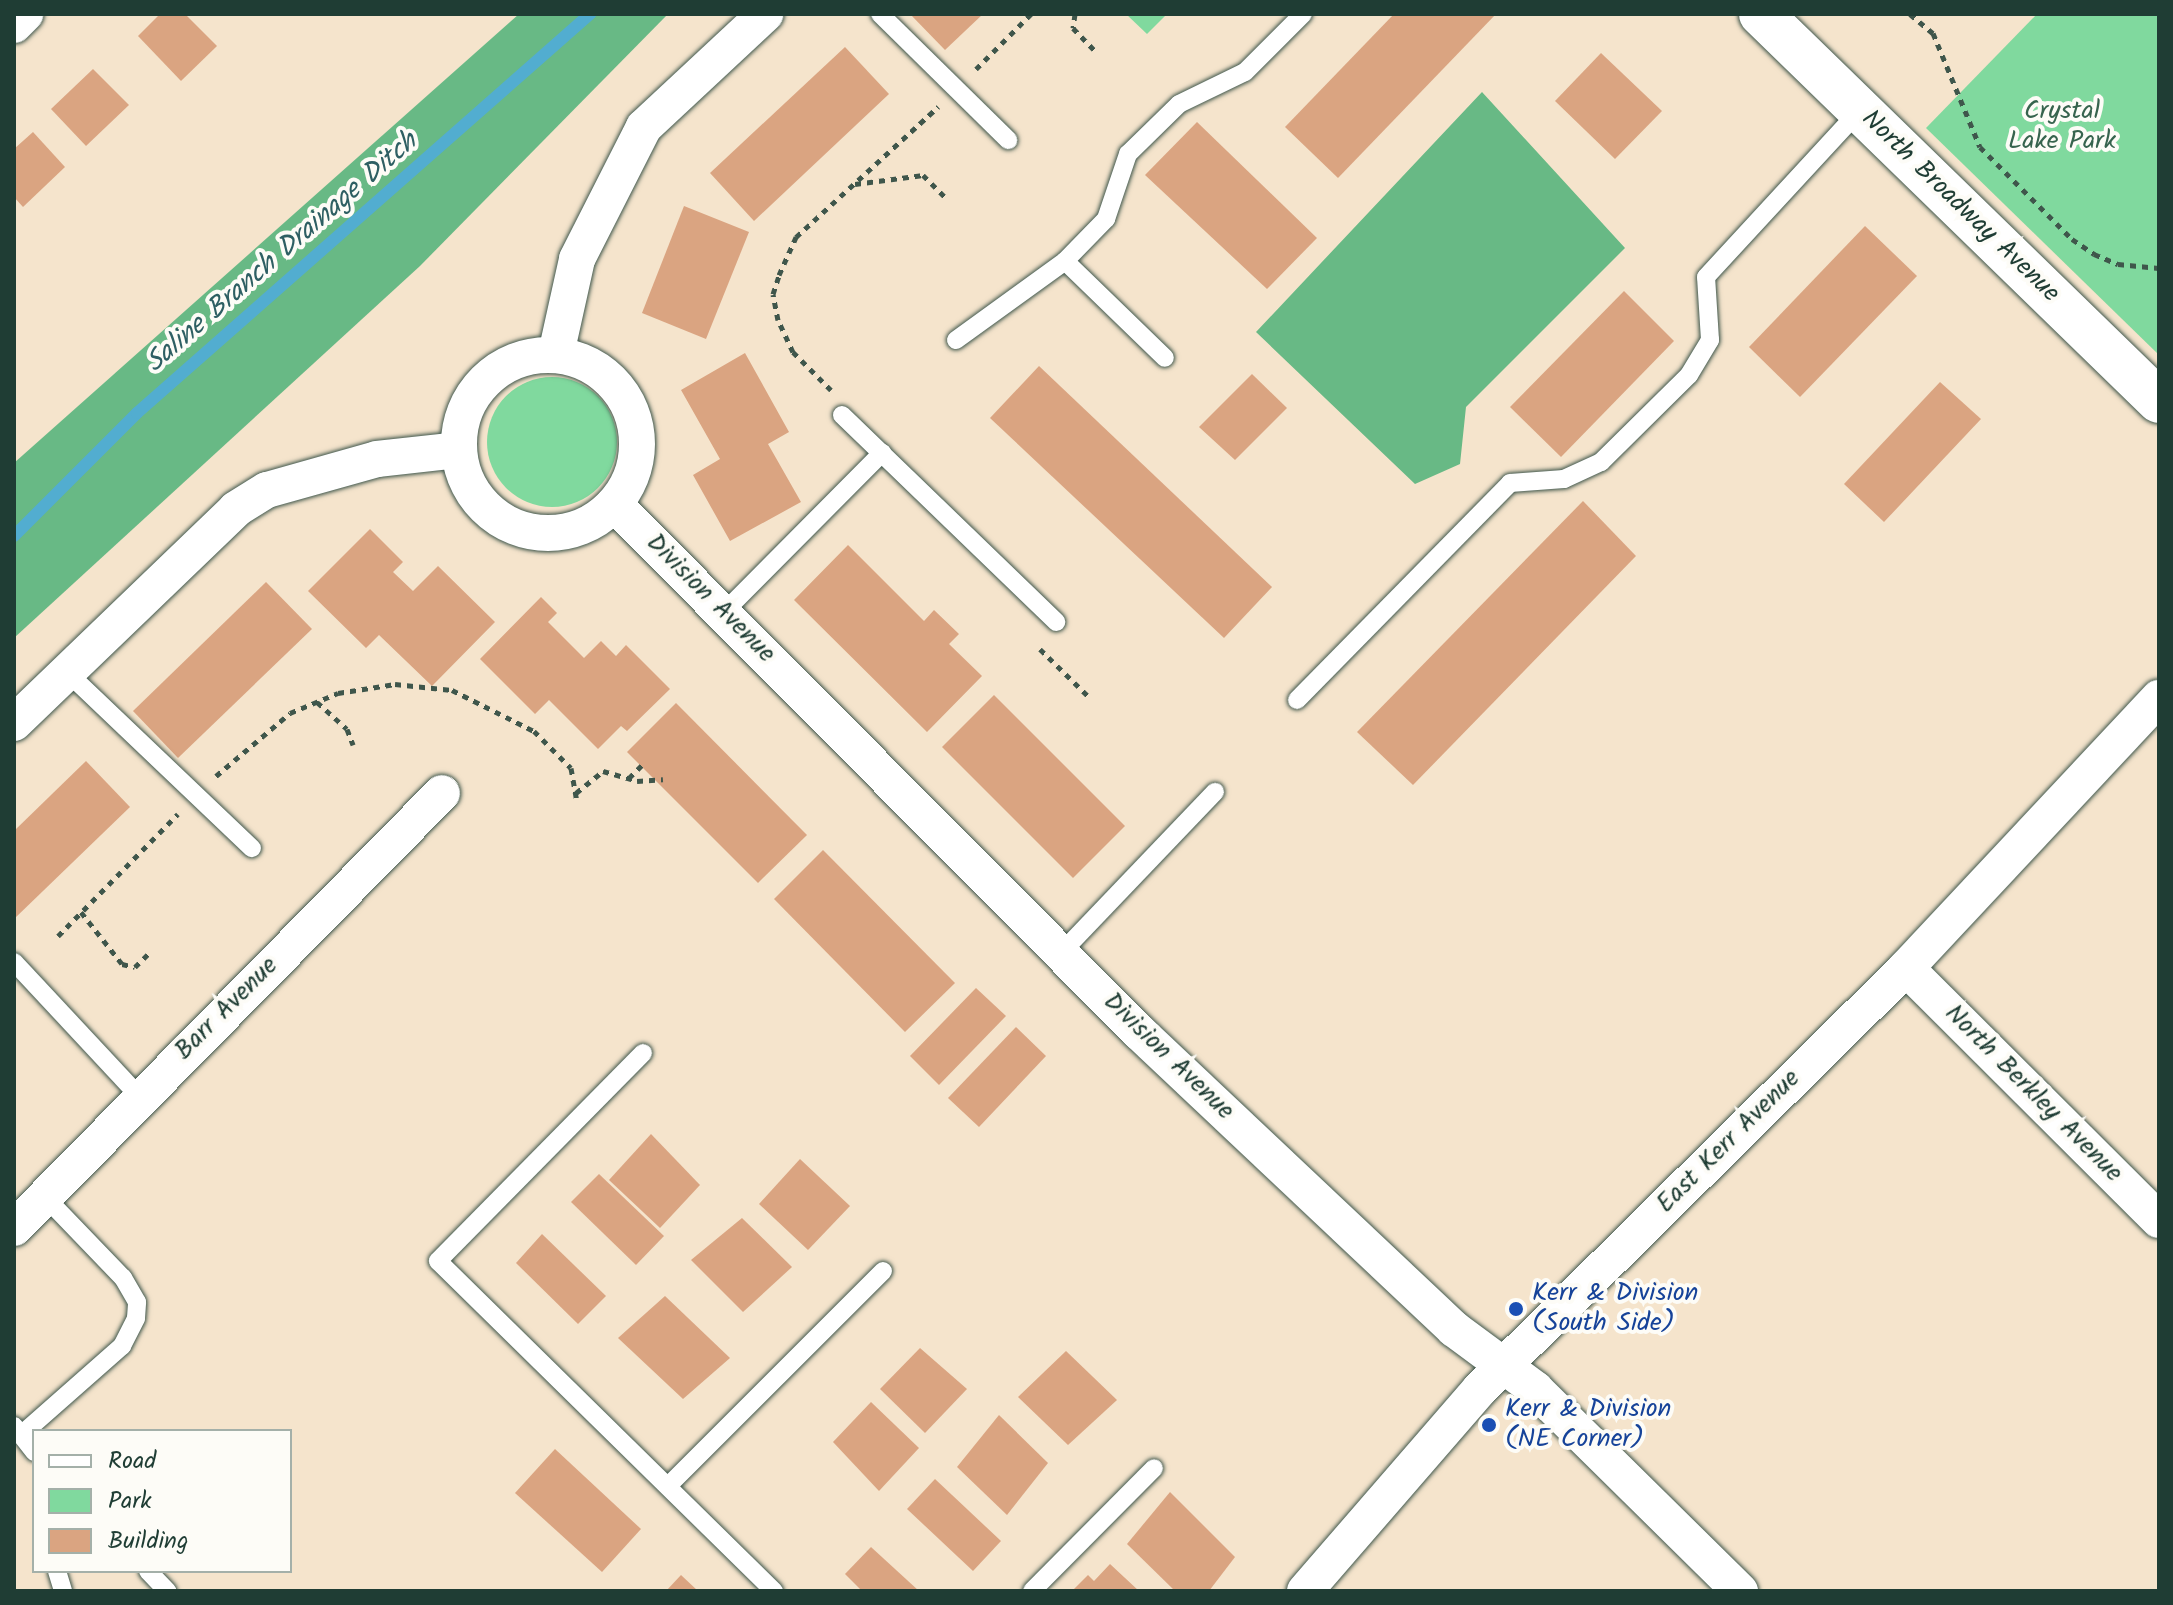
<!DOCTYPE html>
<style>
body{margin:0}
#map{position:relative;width:2173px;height:1605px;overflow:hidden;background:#f5e4cc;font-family:Kalam,sans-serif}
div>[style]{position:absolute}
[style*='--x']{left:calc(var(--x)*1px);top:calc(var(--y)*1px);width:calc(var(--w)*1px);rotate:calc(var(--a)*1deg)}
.green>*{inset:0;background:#80d99e}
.round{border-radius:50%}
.forest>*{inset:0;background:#68b985}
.stream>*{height:12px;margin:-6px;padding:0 6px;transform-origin:6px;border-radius:6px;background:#52add0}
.building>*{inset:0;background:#daa481}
.path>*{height:5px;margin-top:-2.5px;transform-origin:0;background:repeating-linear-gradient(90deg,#3f564b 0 6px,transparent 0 12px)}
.roads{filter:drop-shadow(0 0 2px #3f564b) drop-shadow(0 0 2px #3f564b)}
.service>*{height:18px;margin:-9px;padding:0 9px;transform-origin:9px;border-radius:9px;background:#fff}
.minor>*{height:36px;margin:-18px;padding:0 18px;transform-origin:18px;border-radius:18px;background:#fff}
.minor>.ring{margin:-18px;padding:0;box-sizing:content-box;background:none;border:36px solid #fff;border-radius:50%}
.tertiary>*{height:44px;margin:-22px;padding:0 22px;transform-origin:22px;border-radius:22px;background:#fff}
.dots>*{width:22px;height:22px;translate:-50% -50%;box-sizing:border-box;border:4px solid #fdfcf7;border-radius:50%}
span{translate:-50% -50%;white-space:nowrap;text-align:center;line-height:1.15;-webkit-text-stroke:8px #fdfcf7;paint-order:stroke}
.park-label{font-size:26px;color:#37644e}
.street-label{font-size:26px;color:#1f3d34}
.transit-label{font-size:26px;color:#164399}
.left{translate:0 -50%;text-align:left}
.water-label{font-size:28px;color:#2e5f63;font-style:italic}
.frame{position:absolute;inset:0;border:16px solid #1f3d34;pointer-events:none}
.legend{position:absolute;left:32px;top:1429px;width:260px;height:144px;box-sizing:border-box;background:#fdfcf7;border:2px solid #a4b0a9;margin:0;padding:10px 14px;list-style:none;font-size:24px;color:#1f3d34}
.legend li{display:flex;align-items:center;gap:16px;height:40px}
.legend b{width:40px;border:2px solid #a4b0a9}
</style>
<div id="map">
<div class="green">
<i style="clip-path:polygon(1126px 14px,1167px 14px,1147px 34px)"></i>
<i style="clip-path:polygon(2037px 14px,2159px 14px,2159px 355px,1926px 128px)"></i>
<i class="round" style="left:487px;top:377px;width:130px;height:130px"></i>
</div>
<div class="forest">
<i style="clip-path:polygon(519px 14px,668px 14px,420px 266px,14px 638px,14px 463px)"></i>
<i style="clip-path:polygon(1482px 92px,1625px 248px,1466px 407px,1460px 464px,1415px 484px,1256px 332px)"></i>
</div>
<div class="stream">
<i style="--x:14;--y:536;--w:174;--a:-45"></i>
<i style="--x:137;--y:413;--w:604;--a:-41.37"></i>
</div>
<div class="building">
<i style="clip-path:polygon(160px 14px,185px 14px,217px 46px,181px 81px,138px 36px)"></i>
<i style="clip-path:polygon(910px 14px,983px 14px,945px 50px)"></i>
<i style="clip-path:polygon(1394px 14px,1496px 14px,1338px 178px,1285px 127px)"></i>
<i style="clip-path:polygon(845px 47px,889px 94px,754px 221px,710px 173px)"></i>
<i style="clip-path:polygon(1601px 53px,1662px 111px,1615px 159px,1555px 101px)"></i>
<i style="clip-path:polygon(93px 69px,129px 105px,86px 146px,51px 109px)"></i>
<i style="clip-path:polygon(1197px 122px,1317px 238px,1267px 289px,1145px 175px)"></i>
<i style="clip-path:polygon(33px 132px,65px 167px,23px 207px,14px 197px,14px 149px)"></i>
<i style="clip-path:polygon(684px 206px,749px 232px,706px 339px,642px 313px)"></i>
<i style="clip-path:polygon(1865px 226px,1917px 276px,1800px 397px,1749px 347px)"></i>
<i style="clip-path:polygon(1624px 291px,1674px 341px,1561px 457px,1510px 407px)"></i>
<i style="clip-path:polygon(745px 353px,789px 432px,768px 444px,801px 502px,730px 541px,693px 475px,720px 459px,681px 390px)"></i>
<i style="clip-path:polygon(1039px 366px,1272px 587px,1224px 638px,990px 418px)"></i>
<i style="clip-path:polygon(1252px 374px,1287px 408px,1235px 460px,1199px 427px)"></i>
<i style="clip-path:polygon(1940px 382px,1981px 419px,1884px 522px,1844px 484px)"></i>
<i style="clip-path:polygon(1583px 501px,1636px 556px,1413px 785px,1357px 732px)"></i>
<i style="clip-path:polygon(370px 529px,403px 562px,393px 572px,413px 591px,438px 566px,495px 622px,432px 686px,379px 635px,366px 648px,308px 591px)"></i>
<i style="clip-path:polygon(848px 545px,924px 621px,934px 610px,959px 634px,949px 644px,982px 676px,927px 732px,794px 600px)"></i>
<i style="clip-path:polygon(266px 582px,312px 629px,178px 758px,133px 711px)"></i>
<i style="clip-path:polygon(541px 597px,557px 613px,548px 622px,584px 658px,601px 641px,616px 656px,626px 645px,670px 689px,627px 731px,621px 726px,598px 749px,549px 700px,535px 714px,480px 659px)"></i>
<i style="clip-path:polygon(994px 695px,1125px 826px,1073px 878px,942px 747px)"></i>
<i style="clip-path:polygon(676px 703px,807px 835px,758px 883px,627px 752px)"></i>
<i style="clip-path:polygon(86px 761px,130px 807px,14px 919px,14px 831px)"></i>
<i style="clip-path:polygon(823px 850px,955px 983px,905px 1032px,774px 899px)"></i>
<i style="clip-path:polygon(976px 988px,1006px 1016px,939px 1085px,910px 1056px)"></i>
<i style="clip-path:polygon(1016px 1027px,1046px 1056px,979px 1127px,948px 1098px)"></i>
<i style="clip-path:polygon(651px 1134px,700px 1185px,660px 1228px,609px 1180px)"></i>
<i style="clip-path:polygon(800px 1159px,850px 1206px,808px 1250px,759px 1204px)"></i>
<i style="clip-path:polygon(599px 1174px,664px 1236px,636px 1265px,571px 1202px)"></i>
<i style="clip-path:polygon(742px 1218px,792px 1267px,743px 1312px,691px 1260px)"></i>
<i style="clip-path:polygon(542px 1234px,606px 1296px,578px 1324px,516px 1263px)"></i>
<i style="clip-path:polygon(665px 1296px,730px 1358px,683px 1399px,618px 1338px)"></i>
<i style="clip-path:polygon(920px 1348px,967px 1389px,925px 1433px,880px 1389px)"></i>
<i style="clip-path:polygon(1066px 1351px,1117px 1400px,1068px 1445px,1018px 1397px)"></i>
<i style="clip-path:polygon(871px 1402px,919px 1448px,879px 1491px,833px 1442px)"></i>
<i style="clip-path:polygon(999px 1415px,1048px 1463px,1007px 1515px,957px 1467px)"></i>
<i style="clip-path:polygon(555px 1449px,641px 1529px,602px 1572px,515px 1493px)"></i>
<i style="clip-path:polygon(935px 1479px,1001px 1541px,973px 1571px,907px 1509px)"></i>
<i style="clip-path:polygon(1170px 1492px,1235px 1557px,1209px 1591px,1175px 1591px,1127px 1544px)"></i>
<i style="clip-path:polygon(871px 1547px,919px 1591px,862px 1591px,845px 1574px)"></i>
<i style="clip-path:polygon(1110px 1564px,1139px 1591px,1072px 1591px,1088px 1575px,1094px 1581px)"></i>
<i style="clip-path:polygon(681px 1575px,698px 1591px,666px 1591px)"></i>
</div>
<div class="path">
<i style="--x:1075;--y:14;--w:14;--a:98"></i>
<i style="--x:1073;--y:28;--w:33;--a:46"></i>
<i style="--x:1910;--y:14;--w:30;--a:40"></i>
<i style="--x:1933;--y:33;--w:123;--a:67.6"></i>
<i style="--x:1980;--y:147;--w:130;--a:45"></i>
<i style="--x:2072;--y:239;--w:27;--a:34"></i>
<i style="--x:2094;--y:254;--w:26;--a:23"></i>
<i style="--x:2118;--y:264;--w:41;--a:5.6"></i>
<i style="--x:976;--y:69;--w:78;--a:-45"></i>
<i style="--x:855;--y:184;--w:69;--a:-7.5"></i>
<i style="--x:923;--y:175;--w:35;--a:45"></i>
<i style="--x:831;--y:390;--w:54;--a:-135"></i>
<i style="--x:793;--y:352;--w:35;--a:-115"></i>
<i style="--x:778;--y:320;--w:26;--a:-101"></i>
<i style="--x:773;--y:294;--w:20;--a:-72"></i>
<i style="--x:779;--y:275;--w:42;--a:-65.9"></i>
<i style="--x:796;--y:237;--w:193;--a:-42.5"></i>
<i style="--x:1040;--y:649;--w:69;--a:44.4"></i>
<i style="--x:317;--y:702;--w:40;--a:42"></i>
<i style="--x:347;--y:729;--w:17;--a:69"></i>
<i style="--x:216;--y:776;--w:97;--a:-40.4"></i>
<i style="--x:290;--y:713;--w:52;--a:-22.6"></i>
<i style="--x:338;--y:693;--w:58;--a:-9"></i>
<i style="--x:395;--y:684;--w:57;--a:6"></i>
<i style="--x:452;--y:690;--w:92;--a:26.6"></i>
<i style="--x:534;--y:731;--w:52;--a:45"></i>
<i style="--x:571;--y:768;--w:35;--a:80"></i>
<i style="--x:629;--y:778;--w:21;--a:-45"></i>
<i style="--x:576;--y:793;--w:35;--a:-39"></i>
<i style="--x:603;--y:771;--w:35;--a:16"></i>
<i style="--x:637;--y:781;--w:26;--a:-4"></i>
<i style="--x:81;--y:912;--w:66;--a:51.7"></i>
<i style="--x:122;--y:964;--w:13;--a:13"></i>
<i style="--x:135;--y:967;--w:21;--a:-45"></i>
<i style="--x:58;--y:936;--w:171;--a:-45.5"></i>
</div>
<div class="roads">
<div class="service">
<i style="--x:880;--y:14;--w:180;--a:44.5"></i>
<i style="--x:1065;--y:261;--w:139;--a:44.1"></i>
<i style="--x:956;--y:340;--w:135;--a:-35.9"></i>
<i style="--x:1065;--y:261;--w:59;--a:-45.7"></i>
<i style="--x:1106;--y:219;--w:69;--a:-71.3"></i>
<i style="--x:1128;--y:154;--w:71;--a:-44.4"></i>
<i style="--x:1179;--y:104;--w:73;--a:-25.9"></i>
<i style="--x:1245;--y:72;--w:82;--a:-45"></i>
<i style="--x:842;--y:415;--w:298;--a:44"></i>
<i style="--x:723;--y:613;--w:226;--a:-45.2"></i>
<i style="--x:68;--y:673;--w:254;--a:43.6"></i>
<i style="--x:1297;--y:700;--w:304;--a:-45.5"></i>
<i style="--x:1510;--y:483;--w:54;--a:-4.2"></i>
<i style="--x:1564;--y:479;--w:41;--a:-24.7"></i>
<i style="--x:1601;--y:462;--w:124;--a:-44.7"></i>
<i style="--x:1689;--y:375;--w:41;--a:-59"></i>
<i style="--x:1710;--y:340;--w:63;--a:-93.6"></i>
<i style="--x:1706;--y:277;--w:227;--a:-47.3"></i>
<i style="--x:1061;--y:953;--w:223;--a:-46.3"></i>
<i style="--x:14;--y:962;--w:186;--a:47"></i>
<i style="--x:643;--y:1053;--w:292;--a:134.6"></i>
<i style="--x:438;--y:1261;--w:471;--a:44.5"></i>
<i style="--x:14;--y:1426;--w:33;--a:52"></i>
<i style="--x:21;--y:1435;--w:135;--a:-41.4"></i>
<i style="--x:122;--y:1346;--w:31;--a:-63"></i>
<i style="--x:136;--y:1318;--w:16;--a:-86"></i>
<i style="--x:137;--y:1302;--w:28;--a:-120"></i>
<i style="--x:123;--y:1278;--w:112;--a:-133.9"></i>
<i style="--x:668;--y:1486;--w:304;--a:-45"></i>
<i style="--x:57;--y:1571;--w:21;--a:73"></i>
<i style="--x:148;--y:1571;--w:28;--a:46"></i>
<i style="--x:1032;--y:1591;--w:173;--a:-45.2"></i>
</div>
<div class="minor">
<i style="--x:14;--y:25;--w:16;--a:-45"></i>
<i style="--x:556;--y:354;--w:97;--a:-77.5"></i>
<i style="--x:577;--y:259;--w:148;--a:-63.1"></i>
<i style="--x:644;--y:127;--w:166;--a:-43"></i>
<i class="ring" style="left:459px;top:355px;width:142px;height:142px"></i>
<i style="--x:614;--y:504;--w:745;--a:45.16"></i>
<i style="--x:1139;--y:1032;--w:433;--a:43.3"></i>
<i style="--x:1454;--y:1329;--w:101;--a:36.5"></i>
<i style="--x:1535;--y:1389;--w:288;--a:44.6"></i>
<i style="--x:14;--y:723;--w:308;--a:-43.9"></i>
<i style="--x:236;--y:509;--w:36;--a:-32"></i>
<i style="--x:267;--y:490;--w:114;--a:-15.7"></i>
<i style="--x:377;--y:459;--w:81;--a:-6.3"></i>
<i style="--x:1906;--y:968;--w:357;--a:44.9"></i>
<i style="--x:14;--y:1228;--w:610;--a:-45.46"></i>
<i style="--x:1305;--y:1591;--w:267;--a:-49.1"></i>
<i style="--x:1480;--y:1389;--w:599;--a:-44.66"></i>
<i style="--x:1906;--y:968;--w:370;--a:-46.9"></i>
</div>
<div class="tertiary">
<i style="--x:1761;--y:14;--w:555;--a:44.2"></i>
</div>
</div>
<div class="dots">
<i style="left:1516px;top:1309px;background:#1a4fb4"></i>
<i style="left:1489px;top:1425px;background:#1a4fb4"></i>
</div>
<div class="park-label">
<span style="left:2062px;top:127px">Crystal<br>Lake Park</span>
</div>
<div class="street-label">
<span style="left:1960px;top:207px;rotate:44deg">North Broadway Avenue</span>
<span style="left:710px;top:599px;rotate:45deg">Division Avenue</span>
<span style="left:227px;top:1009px;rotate:-45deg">Barr Avenue</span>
<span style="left:1168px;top:1057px;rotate:44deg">Division Avenue</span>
<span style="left:2033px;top:1094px;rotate:45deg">North Berkley Avenue</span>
<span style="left:1729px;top:1142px;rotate:-45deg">East Kerr Avenue</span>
</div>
<div class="transit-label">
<span class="left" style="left:1532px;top:1309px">Kerr &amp; Division<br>(South Side)</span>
<span class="left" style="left:1505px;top:1425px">Kerr &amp; Division<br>(NE Corner)</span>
</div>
<div class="water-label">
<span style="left:282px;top:253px;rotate:-41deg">Saline Branch Drainage Ditch</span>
</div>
<div class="frame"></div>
<ul class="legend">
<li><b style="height:10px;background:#fff"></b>Road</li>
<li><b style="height:22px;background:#80d99e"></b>Park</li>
<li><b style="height:22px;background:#daa481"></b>Building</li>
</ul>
</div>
